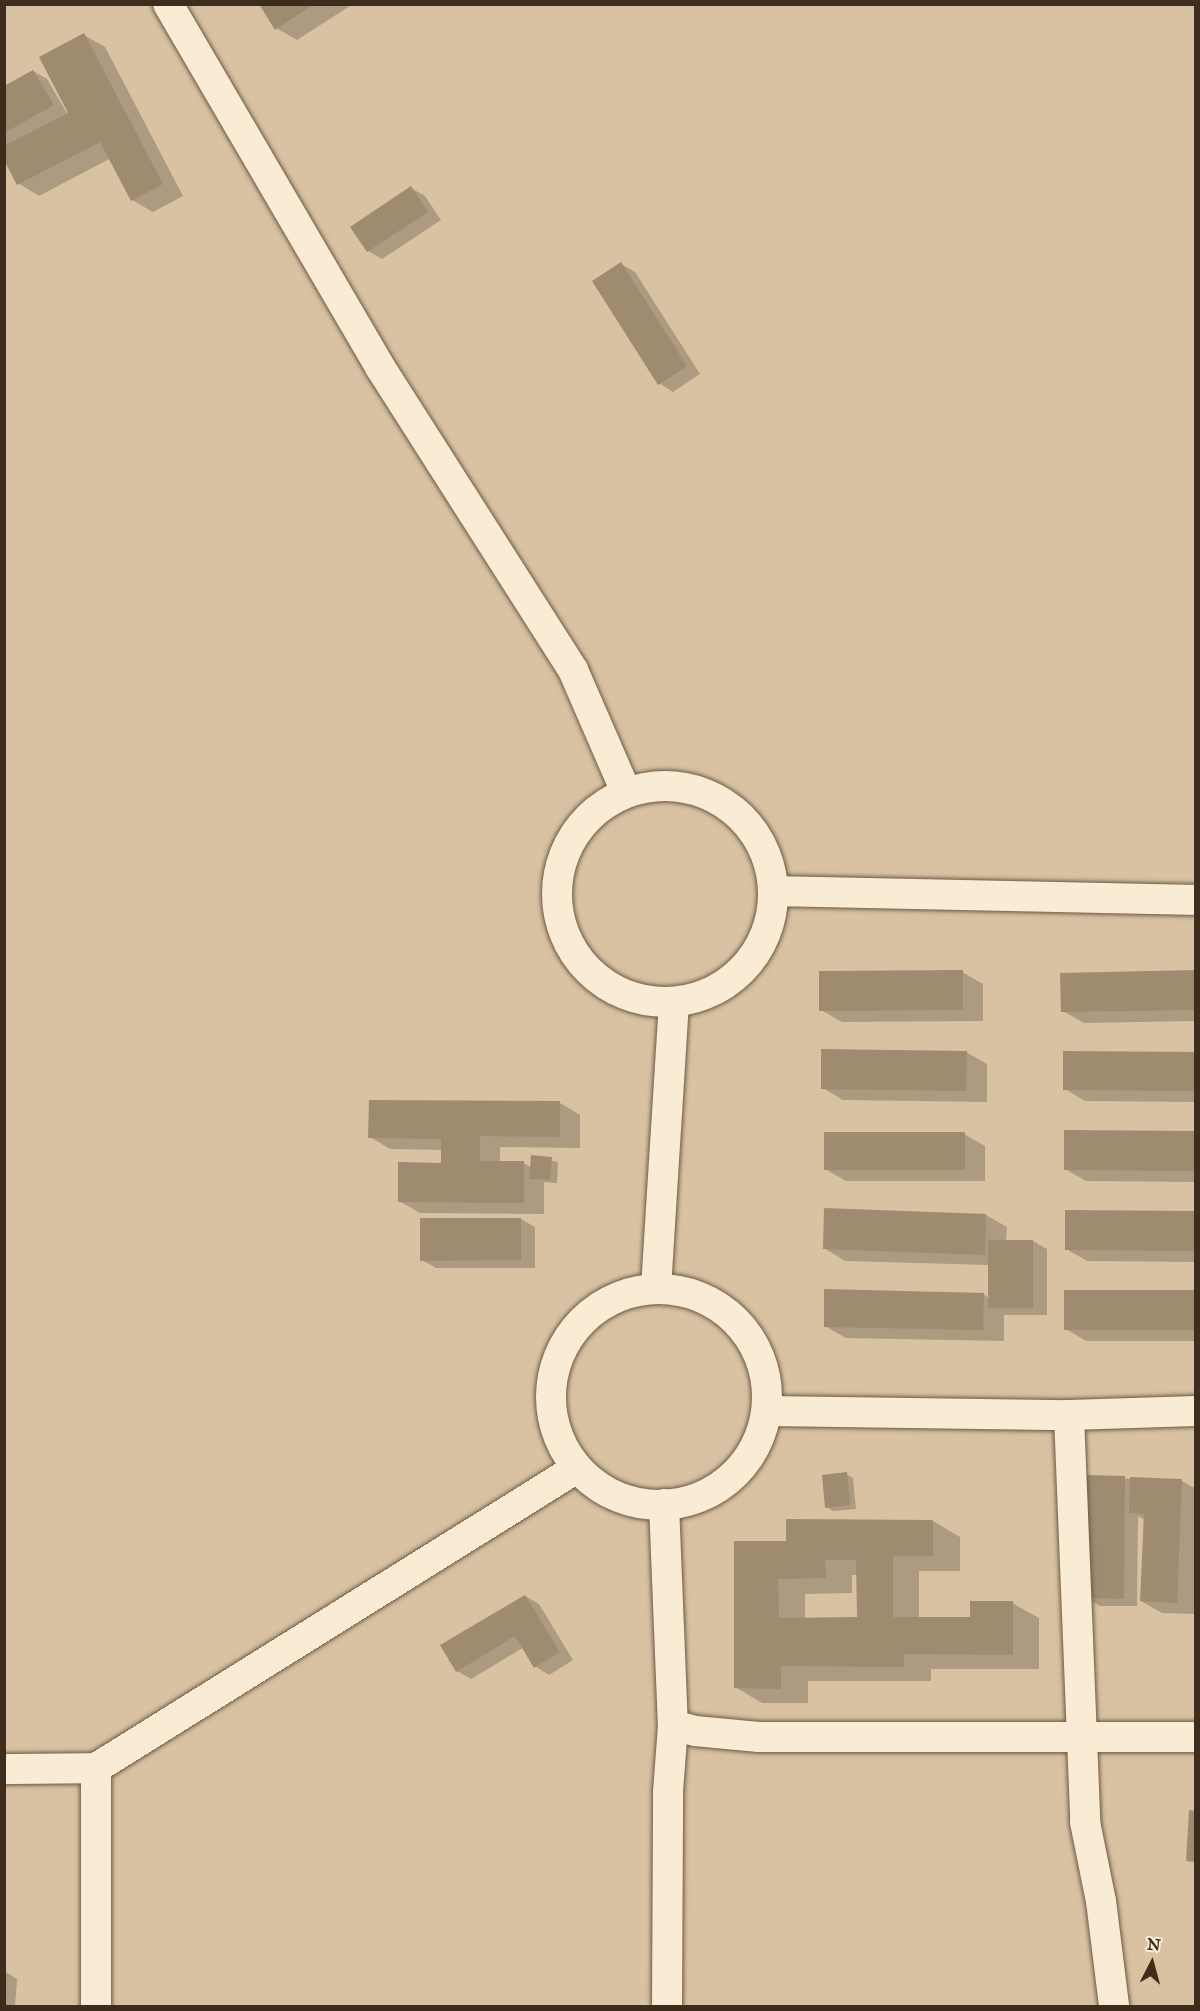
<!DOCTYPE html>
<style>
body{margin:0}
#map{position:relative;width:1200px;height:2011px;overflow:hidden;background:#f8e1bd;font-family:"IM FELL Great Primer",serif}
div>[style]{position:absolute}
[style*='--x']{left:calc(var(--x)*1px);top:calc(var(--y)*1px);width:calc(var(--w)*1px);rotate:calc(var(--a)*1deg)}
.green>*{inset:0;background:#d8c2a2}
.shadow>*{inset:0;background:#0003}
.building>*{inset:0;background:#9f8b70}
.roads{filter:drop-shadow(0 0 2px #6c5a44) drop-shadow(0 0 2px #6c5a44)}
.street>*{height:30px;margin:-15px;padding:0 15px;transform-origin:15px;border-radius:15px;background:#faecd4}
.street>.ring{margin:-15px;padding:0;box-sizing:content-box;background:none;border:30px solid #faecd4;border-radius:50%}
span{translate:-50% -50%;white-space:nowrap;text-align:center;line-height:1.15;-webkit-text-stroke:4.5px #faecd4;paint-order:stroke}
.frame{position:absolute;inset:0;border:6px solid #3e2d1c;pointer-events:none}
.north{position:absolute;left:1122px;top:1933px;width:60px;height:60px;-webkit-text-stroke:4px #faecd4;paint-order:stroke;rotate:6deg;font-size:16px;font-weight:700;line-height:24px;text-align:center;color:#3e2d1c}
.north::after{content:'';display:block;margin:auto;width:21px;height:27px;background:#3e2d1c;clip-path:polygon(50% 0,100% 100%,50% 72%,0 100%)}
</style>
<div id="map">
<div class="green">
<i style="clip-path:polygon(5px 5px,1195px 5px,1195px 2006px,5px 2006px)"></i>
</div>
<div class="shadow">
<i style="clip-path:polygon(261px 4px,353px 4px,297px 40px,276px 28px)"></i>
<i style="clip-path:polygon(84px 35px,105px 47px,183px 196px,153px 212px,132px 200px,111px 158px,39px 196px,18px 183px,4px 145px,4px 88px,33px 71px,47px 79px,68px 115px,70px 113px)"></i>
<i style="clip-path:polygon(411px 188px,425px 196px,441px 220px,382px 259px,368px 251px)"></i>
<i style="clip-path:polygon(621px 264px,635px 272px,700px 374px,673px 392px,659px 383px)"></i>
<i style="clip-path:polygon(962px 972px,983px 984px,983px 1021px,842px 1022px,821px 1010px)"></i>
<i style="clip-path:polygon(1196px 972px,1196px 1021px,1084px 1023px,1063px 1011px)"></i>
<i style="clip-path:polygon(966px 1052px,987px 1064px,987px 1102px,843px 1100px,823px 1088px)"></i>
<i style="clip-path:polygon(1196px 1053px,1196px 1102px,1085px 1101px,1065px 1089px)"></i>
<i style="clip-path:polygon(560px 1103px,580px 1115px,580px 1148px,500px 1147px,500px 1163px,524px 1163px,532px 1168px,533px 1156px,558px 1162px,557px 1183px,544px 1182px,544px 1214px,420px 1213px,399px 1201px,443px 1164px,443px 1150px,390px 1149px,370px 1137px)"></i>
<i style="clip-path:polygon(1196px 1132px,1196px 1182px,1086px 1181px,1065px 1169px)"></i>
<i style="clip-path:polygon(964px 1134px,985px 1146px,985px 1181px,846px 1181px,825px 1169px)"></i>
<i style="clip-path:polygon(1196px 1212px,1196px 1262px,1087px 1261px,1066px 1249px)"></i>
<i style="clip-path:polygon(986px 1215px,1007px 1227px,1006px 1241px,1033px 1241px,1047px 1249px,1047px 1315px,1004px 1315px,1004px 1341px,846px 1338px,825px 1326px,983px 1294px,989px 1298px,989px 1265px,845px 1261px,824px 1248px)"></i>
<i style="clip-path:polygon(521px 1219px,535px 1227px,535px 1268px,436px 1268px,422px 1260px)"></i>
<i style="clip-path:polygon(1196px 1292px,1196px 1341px,1086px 1341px,1066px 1329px)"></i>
<i style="clip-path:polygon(846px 1474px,853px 1478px,856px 1509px,833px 1511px,826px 1507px)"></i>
<i style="clip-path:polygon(1087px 1477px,1182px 1481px,1196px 1489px,1196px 1614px,1162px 1613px,1141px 1601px,1145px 1520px,1138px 1516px,1137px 1606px,1100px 1606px,1086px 1598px)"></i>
<i style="clip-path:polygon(evenodd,933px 1521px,960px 1537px,960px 1571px,919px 1571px,919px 1619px,971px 1619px,1012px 1603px,1039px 1618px,1039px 1669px,931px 1669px,931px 1681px,808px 1681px,808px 1703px,762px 1703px,735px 1687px,787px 1542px,933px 1521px,852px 1575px,858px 1575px,858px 1619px,805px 1620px,805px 1594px,852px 1593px,852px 1575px)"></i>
<i style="clip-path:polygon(525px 1596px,539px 1604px,573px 1660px,549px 1675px,536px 1667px,524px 1647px,471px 1679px,457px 1671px)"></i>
<i style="clip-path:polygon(4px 1971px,17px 1979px,15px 2006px,4px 2006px)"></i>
</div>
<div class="building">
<i style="clip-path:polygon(259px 4px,314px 4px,275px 30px)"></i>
<i style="clip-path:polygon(84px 33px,163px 184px,131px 201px,100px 142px,17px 185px,4px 160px,4px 146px,68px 113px,39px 57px)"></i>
<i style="clip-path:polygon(33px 70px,54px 105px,4px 133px,4px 86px)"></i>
<i style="clip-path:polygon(411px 186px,428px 212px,367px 252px,350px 227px)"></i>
<i style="clip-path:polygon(621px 262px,687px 366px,658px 385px,592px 281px)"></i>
<i style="clip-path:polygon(963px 970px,963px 1010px,819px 1011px,819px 971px)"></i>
<i style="clip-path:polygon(1196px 970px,1196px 1010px,1061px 1012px,1060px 973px)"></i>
<i style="clip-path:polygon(821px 1049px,967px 1051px,966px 1091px,821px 1089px)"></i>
<i style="clip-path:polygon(1063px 1051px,1196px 1052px,1196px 1091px,1063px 1090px)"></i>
<i style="clip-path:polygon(369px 1100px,560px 1101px,560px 1137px,480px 1136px,480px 1161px,524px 1161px,524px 1203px,398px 1202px,398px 1162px,441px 1163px,441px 1139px,368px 1138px)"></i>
<i style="clip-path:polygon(1064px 1130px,1196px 1131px,1196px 1171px,1064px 1170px)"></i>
<i style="clip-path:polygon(824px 1132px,965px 1132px,965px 1170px,824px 1170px)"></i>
<i style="clip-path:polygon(531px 1155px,552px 1157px,550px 1180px,529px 1179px)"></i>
<i style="clip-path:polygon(824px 1208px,986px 1214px,985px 1255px,823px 1249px)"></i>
<i style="clip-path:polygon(1065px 1210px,1196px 1211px,1196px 1251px,1065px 1250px)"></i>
<i style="clip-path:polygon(420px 1218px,521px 1218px,521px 1260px,420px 1261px)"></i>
<i style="clip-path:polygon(988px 1240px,1033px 1240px,1033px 1308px,988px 1308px)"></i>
<i style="clip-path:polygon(824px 1289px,984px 1293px,983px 1330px,824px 1327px)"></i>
<i style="clip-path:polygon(1064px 1290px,1196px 1290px,1196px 1330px,1064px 1330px)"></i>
<i style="clip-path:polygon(847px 1472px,850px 1505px,825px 1508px,822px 1475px)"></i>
<i style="clip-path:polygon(1086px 1475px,1125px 1476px,1124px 1599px,1085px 1598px)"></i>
<i style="clip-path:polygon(1130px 1477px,1182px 1479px,1177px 1603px,1140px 1601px,1144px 1514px,1129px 1513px)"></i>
<i style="clip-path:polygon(evenodd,786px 1519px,933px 1520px,933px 1556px,893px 1556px,893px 1617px,970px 1617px,970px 1601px,1013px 1601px,1013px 1655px,904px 1654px,904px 1667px,781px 1666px,781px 1689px,734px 1688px,734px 1541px,786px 1541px,786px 1519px,825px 1560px,856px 1560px,857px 1617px,779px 1618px,778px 1579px,826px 1578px,825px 1560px)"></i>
<i style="clip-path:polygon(525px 1595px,560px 1652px,534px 1668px,515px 1636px,456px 1672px,440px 1645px)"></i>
<i style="clip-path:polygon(1189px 1810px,1196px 1811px,1196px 1862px,1186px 1861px)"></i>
</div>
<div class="roads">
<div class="street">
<i style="--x:168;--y:4;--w:420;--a:59.7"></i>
<i style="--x:380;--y:367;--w:359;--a:57.5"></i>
<i style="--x:573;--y:670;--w:133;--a:66.5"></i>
<i class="ring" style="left:557px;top:786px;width:186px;height:186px"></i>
<i style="--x:775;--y:891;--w:421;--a:1.2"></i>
<i style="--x:656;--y:1288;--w:286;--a:-86.4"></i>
<i class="ring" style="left:551px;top:1289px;width:186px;height:186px"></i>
<i style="--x:768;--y:1411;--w:301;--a:0.8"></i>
<i style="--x:1069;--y:1415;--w:127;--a:-1.8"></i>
<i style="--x:1069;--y:1415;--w:407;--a:87.7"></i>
<i style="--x:1085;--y:1822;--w:81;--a:78.6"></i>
<i style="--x:1101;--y:1901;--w:106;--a:82.9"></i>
<i style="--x:664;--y:1504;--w:221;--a:87.7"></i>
<i style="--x:673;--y:1725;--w:23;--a:15"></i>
<i style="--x:695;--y:1731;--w:64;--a:5.4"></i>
<i style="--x:759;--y:1737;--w:437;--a:0"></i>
<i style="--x:4;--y:1769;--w:92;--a:-0.6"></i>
<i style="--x:96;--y:1768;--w:567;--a:-31.95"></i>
<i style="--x:96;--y:2006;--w:238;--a:-90"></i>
<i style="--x:667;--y:2006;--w:214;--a:-89.7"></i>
<i style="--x:668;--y:1792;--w:67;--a:-85.7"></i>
</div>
</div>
<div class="frame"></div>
<div class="north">N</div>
</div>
